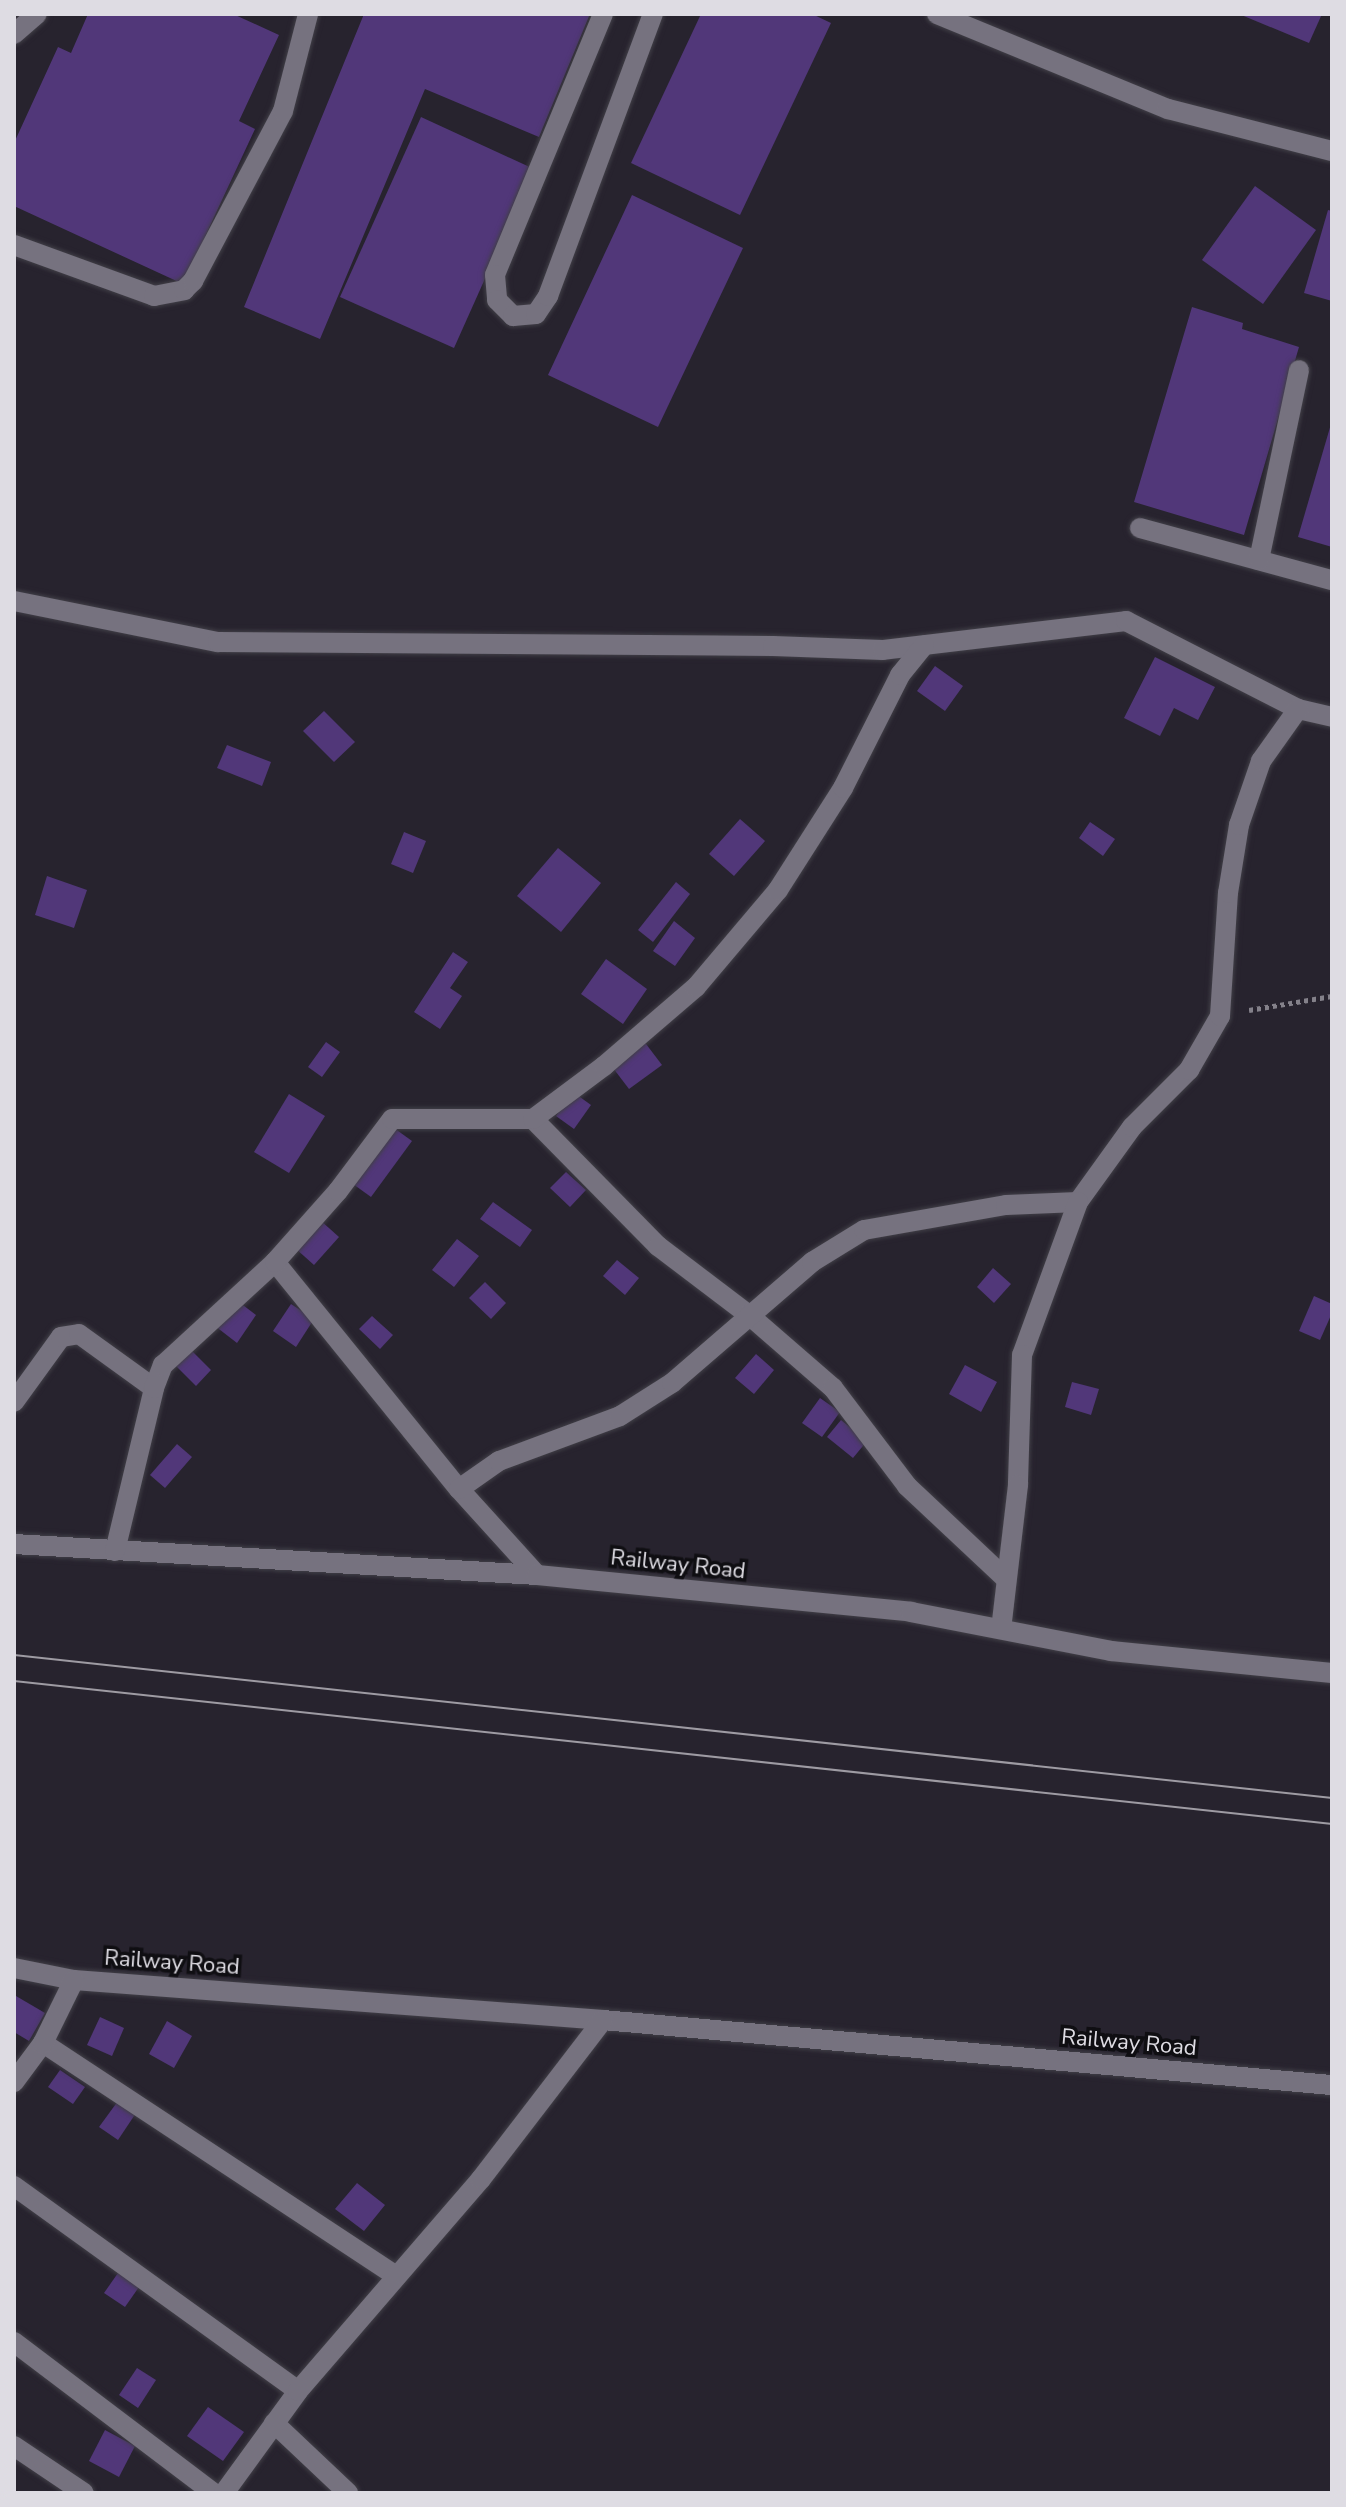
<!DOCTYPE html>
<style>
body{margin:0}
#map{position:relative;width:1346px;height:2507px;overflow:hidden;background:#27232e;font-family:"Nunito Sans",sans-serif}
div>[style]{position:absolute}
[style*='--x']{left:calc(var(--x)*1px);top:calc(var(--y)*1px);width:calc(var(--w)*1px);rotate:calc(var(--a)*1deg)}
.building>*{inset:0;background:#513779}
.path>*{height:5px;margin-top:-2.5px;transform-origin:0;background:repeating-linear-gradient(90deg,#84818a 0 4px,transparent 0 8px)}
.roads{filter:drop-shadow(0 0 2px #413f47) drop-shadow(0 0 2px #413f47)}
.minor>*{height:20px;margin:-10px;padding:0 10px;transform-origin:10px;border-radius:10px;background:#76727f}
.tram>*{height:2px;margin:-1px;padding:0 1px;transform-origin:1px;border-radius:1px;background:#9e9ba3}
span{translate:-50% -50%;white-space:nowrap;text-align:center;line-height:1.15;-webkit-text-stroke:7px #0f0e12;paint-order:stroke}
.street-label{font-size:22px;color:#dedce3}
.frame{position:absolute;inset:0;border:16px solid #dedce3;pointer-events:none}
</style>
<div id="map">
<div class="building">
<i style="clip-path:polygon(88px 14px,233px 14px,279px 35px,239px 121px,255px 129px,183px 284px,14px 206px,14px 143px,58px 47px,71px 53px)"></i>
<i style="clip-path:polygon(364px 14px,590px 14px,539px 137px,425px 89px,320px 339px,244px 307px)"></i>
<i style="clip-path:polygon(701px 14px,812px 14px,831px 23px,740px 215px,631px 163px)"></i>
<i style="clip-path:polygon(1239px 14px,1322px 14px,1309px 43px)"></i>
<i style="clip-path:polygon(421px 117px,534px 169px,454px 348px,340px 297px)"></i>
<i style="clip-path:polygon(1255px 186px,1316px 230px,1263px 304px,1202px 260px)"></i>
<i style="clip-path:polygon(632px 195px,743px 248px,658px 427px,548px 375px)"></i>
<i style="clip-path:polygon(1328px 210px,1332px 211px,1332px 301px,1304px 293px)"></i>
<i style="clip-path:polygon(1192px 307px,1243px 323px,1242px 329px,1299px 347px,1244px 535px,1134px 502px)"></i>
<i style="clip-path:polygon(1331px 424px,1332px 424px,1332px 547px,1298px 537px)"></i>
<i style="clip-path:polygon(1155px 657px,1215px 687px,1198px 720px,1174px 708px,1160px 736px,1124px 718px)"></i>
<i style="clip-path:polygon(935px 666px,963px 686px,945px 711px,917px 691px)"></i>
<i style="clip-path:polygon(324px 711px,355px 742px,334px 762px,303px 731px)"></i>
<i style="clip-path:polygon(227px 745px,271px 762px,262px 786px,217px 768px)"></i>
<i style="clip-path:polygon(740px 819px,765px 841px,734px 876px,709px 854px)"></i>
<i style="clip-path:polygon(1090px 822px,1115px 839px,1103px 856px,1079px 838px)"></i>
<i style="clip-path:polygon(404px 832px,426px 841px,413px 873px,391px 864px)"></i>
<i style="clip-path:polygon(558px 848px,601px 883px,561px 932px,517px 896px)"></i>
<i style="clip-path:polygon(47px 876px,87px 890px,74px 928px,35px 915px)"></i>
<i style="clip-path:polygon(676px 882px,690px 894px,653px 942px,638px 930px)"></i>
<i style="clip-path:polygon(674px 921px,695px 938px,675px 966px,653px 951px)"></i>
<i style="clip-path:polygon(453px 952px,468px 962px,450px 988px,462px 996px,440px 1029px,414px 1012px)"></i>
<i style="clip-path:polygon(606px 959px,647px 989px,623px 1024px,581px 994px)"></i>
<i style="clip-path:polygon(643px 1040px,662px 1065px,629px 1089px,610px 1064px)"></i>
<i style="clip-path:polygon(326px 1042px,340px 1052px,322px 1077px,308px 1067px)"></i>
<i style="clip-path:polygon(573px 1092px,591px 1105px,574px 1129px,556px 1116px)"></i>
<i style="clip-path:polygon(289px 1094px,325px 1116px,289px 1173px,254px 1152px)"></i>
<i style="clip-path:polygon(394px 1128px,412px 1141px,371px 1197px,353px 1184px)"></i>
<i style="clip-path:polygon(566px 1172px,586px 1190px,570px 1207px,550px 1188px)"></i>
<i style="clip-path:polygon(493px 1202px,532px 1230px,520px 1247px,480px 1219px)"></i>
<i style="clip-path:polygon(320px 1220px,339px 1237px,314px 1265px,295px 1248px)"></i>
<i style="clip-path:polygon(457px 1239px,479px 1256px,454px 1287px,432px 1270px)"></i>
<i style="clip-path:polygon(617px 1260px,639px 1278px,625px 1295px,603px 1276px)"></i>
<i style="clip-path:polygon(993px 1268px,1011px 1284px,994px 1303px,977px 1287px)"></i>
<i style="clip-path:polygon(485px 1282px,506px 1303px,491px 1319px,469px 1298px)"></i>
<i style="clip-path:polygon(1314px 1296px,1332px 1304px,1332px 1313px,1320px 1340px,1299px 1331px)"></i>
<i style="clip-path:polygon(235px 1299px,256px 1315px,237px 1343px,215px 1326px)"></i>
<i style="clip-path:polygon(291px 1304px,314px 1319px,296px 1347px,273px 1331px)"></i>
<i style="clip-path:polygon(372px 1316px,393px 1335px,380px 1349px,359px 1329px)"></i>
<i style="clip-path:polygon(189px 1348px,211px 1370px,196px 1386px,174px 1364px)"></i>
<i style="clip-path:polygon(756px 1354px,774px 1370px,754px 1394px,735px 1378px)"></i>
<i style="clip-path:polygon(965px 1365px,997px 1382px,981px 1412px,949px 1394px)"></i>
<i style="clip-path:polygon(1072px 1382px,1099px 1389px,1091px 1415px,1065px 1407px)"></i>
<i style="clip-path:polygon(820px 1398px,840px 1412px,822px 1437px,802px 1423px)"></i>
<i style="clip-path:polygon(841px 1420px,867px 1441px,853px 1458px,827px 1437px)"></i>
<i style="clip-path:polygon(177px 1444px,192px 1457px,165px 1488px,150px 1475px)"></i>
<i style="clip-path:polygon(16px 1996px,45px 2013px,29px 2041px,14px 2032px)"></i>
<i style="clip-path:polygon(100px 2017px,124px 2028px,112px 2056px,87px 2045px)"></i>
<i style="clip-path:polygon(167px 2021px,192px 2036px,174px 2068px,149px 2054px)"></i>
<i style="clip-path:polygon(60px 2070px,85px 2087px,73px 2104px,48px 2087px)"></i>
<i style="clip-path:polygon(118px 2101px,136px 2113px,118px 2140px,99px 2127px)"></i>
<i style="clip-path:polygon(357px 2183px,385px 2205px,364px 2231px,335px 2209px)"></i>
<i style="clip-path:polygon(118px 2273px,139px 2287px,125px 2307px,104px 2293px)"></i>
<i style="clip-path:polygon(137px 2368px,156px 2380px,138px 2408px,119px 2395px)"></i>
<i style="clip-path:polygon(208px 2407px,244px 2432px,223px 2461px,187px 2436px)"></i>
<i style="clip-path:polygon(105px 2430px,135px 2446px,119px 2477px,89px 2461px)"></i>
</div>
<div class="path">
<i style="--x:1249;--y:1010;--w:84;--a:-9.6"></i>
</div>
<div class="roads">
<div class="minor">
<i style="--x:603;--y:14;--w:282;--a:112.5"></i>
<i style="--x:495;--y:275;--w:25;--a:85"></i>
<i style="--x:497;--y:300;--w:23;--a:45"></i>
<i style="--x:513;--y:316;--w:23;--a:-5"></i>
<i style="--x:536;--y:314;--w:22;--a:-56"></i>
<i style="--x:548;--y:296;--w:301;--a:-69.6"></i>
<i style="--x:937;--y:14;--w:250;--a:22.4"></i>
<i style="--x:1168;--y:109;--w:169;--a:14.4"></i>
<i style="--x:14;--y:34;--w:30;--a:-41"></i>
<i style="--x:14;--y:245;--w:149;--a:20"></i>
<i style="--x:154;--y:296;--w:31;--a:-11"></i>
<i style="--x:184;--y:290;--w:13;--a:-45"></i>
<i style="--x:193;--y:281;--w:192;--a:-62.1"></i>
<i style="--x:283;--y:111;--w:100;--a:-75.5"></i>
<i style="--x:1140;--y:528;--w:199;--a:15.2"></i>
<i style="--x:1259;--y:560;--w:194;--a:-78.1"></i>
<i style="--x:14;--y:601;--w:208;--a:11.4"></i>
<i style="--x:218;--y:642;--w:555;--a:0.41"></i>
<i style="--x:773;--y:646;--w:110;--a:2.1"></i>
<i style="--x:883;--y:650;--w:245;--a:-6.8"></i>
<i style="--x:1126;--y:621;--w:193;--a:27.1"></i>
<i style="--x:1298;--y:709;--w:35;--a:13"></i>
<i style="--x:533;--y:1119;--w:178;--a:45.5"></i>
<i style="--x:658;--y:1246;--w:114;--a:37.2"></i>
<i style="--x:749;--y:1315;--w:111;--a:41"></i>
<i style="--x:833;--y:1388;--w:123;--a:52.9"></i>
<i style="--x:907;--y:1486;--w:134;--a:43.2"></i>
<i style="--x:1078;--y:1202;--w:92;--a:-54.2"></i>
<i style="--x:1132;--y:1127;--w:81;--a:-45"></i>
<i style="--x:1189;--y:1070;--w:62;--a:-60.1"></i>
<i style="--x:1220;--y:1016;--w:123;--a:-86.3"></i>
<i style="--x:1228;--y:893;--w:69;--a:-80.8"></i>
<i style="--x:1239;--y:825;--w:68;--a:-71"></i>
<i style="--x:1261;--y:761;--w:64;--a:-54.6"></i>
<i style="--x:275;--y:1262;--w:292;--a:51"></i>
<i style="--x:459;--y:1489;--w:116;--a:47.8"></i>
<i style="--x:14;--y:1402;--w:80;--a:-54.1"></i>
<i style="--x:61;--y:1337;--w:18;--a:-9"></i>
<i style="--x:79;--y:1334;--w:92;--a:35.8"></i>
<i style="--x:459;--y:1489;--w:49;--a:-35"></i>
<i style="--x:499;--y:1461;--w:129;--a:-20.4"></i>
<i style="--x:620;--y:1416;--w:62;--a:-32.4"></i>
<i style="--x:672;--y:1383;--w:185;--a:-40.8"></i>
<i style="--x:812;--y:1262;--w:61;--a:-31.6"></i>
<i style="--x:864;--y:1230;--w:144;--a:-10"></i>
<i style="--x:1006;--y:1205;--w:72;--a:-2.4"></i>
<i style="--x:1078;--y:1202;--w:163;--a:110.1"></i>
<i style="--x:1022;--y:1355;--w:130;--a:91.8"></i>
<i style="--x:1018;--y:1485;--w:145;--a:96.7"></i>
<i style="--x:14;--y:1544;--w:524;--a:3.39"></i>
<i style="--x:537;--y:1575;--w:376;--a:5.6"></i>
<i style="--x:911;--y:1612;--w:204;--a:11"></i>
<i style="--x:1111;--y:1651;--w:222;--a:5.7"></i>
<i style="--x:115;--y:1551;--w:168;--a:-76.5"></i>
<i style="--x:154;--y:1388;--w:25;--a:-69"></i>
<i style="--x:163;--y:1365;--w:152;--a:-42.6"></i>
<i style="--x:275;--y:1262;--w:95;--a:-48.4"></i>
<i style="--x:338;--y:1191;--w:90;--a:-53.1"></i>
<i style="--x:392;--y:1119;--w:141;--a:0"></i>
<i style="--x:533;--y:1119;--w:89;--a:-36.7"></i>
<i style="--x:604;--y:1066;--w:121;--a:-40.7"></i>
<i style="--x:696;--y:987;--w:127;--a:-49.8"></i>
<i style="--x:778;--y:890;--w:121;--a:-57.5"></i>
<i style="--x:843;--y:788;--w:127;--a:-63.2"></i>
<i style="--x:900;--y:675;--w:38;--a:-51"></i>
<i style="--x:14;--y:1968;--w:61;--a:11.3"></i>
<i style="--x:74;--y:1980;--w:531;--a:4.32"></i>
<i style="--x:603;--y:2020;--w:732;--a:5.1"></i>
<i style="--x:43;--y:2043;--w:422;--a:33.4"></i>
<i style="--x:14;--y:2082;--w:49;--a:-53.4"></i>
<i style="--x:43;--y:2043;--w:70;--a:-63.8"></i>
<i style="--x:14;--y:2186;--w:350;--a:35.8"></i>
<i style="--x:14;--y:2342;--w:251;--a:37.1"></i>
<i style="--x:274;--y:2423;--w:102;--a:43.4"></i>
<i style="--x:14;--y:2446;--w:84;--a:33.9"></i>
<i style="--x:224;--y:2493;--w:126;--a:-54"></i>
<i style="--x:298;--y:2391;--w:280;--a:-49.2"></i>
<i style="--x:481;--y:2179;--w:200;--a:-52.5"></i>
</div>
</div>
<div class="tram">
<i style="--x:14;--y:1655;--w:1326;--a:6.19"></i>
<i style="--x:14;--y:1681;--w:1326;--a:6.19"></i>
</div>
<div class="street-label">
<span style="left:678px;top:1565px;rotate:6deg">Railway Road</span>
<span style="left:172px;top:1963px;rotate:4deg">Railway Road</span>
<span style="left:1129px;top:2043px;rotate:5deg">Railway Road</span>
</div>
<div class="frame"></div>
</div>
